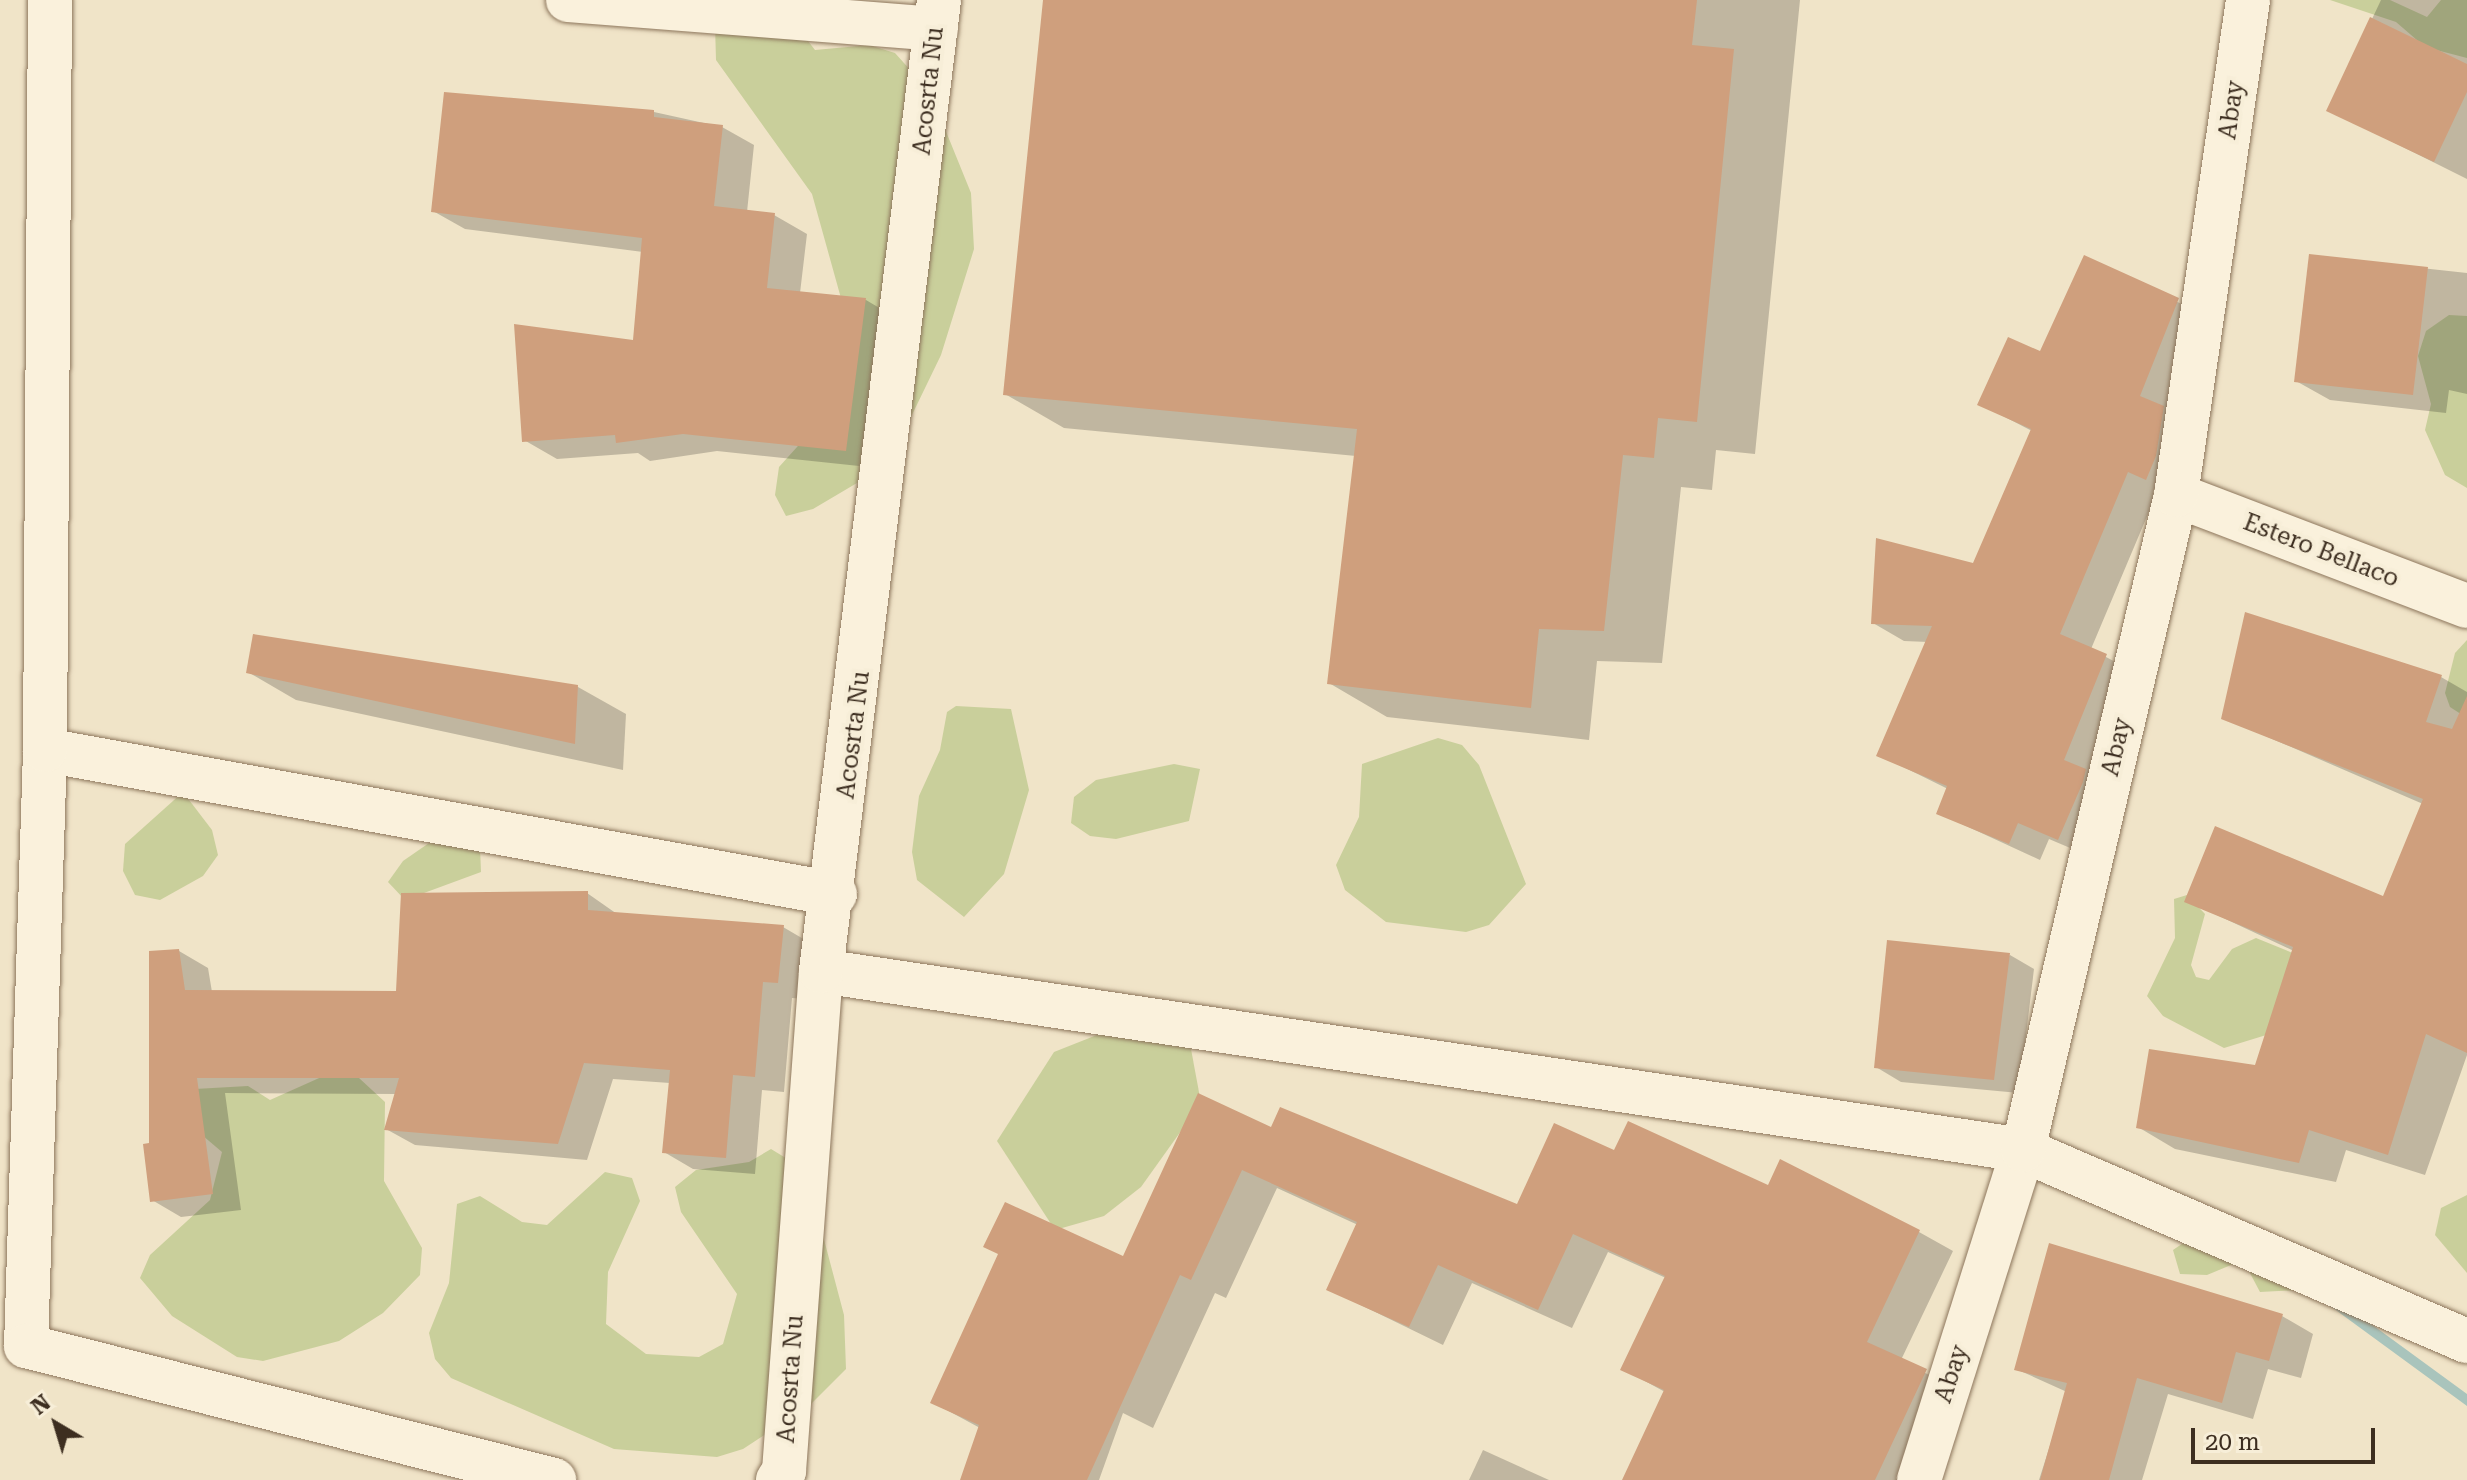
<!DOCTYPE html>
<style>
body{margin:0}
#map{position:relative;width:2467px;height:1480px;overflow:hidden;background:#f0e4c8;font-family:"Roboto Serif",serif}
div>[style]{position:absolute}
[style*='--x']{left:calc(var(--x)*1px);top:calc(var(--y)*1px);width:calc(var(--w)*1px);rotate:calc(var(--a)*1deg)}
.green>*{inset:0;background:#c9cf9b}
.water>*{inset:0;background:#a9c4bc}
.shadow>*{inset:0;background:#0003}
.building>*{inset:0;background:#cf9f7d}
.roads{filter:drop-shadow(0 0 2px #8d765c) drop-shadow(0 0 2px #8d765c)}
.minor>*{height:44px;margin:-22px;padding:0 22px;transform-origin:22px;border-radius:22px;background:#faf1dc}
span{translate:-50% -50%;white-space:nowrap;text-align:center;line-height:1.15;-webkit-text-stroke:8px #f7eed8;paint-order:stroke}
.street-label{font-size:24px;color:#3d2e20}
.north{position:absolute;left:16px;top:1384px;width:80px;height:80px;-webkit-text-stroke:6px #f7eed8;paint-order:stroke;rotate:322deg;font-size:22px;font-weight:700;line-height:32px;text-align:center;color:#3d2e20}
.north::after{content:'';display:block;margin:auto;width:28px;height:36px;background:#3d2e20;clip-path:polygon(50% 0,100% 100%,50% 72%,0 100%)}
.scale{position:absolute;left:2191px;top:1428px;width:184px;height:36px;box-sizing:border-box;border:4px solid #3d2e20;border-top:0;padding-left:10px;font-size:24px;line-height:28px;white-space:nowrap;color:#3d2e20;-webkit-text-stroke:6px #f7eed8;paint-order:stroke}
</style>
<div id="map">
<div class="green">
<i style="clip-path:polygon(2330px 0,2390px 0,2427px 17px,2441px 0,2467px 0,2467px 58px,2425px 47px,2396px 22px)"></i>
<i style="clip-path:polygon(783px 9px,815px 50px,869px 45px,895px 53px,930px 92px,971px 193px,974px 249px,941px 355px,895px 450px,879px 470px,813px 509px,786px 516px,775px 495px,779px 467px,815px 427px,849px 327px,812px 194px,716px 60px,715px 25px)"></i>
<i style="clip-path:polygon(2449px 315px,2467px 316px,2467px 488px,2445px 475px,2425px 430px,2431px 404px,2418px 356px,2426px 331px)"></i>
<i style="clip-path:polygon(2467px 640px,2467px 718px,2450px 707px,2445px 693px,2455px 653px)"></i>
<i style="clip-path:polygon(956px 706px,1011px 709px,1029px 790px,1004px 874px,964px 917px,917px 880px,912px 852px,919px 796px,940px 750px,947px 712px)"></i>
<i style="clip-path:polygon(1438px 738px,1462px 745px,1479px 765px,1526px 884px,1489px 925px,1466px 932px,1386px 922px,1345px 890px,1336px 865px,1359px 817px,1362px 764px)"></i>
<i style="clip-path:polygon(1174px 764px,1200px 769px,1189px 821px,1116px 839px,1090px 836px,1071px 823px,1074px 797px,1096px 780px)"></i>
<i style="clip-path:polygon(183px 792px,212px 830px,218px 855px,203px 876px,160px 900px,135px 895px,123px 871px,125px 844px)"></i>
<i style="clip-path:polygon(454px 839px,480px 847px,481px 872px,405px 900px,388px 882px,403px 861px,429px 843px)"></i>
<i style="clip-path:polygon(2187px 895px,2205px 914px,2191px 965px,2196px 977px,2209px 980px,2232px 949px,2256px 938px,2305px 958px,2276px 1032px,2224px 1048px,2163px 1016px,2147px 996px,2175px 938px,2174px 899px)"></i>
<i style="clip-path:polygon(1160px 1010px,1191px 1049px,1201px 1103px,1141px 1187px,1104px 1216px,1055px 1230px,997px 1141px,1054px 1052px)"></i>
<i style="clip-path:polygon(346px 1066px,385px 1102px,384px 1181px,422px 1248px,420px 1275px,383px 1313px,339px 1341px,263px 1361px,237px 1357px,172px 1316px,140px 1278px,150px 1255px,210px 1200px,222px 1152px,202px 1135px,195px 1089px,248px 1086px,270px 1100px)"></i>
<i style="clip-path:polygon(771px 1149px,794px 1163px,817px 1213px,844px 1315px,846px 1369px,809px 1406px,743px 1449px,717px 1457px,614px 1449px,451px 1378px,435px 1359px,429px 1333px,449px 1283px,457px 1204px,480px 1196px,522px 1222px,547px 1225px,605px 1172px,632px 1178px,640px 1201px,608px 1272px,606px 1324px,646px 1354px,699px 1357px,723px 1344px,737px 1294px,681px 1212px,675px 1187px,696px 1170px,749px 1162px)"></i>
<i style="clip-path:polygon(2467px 1195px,2467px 1273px,2435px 1235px,2441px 1208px)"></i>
<i style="clip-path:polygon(2204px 1229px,2283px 1241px,2302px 1277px,2298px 1290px,2260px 1292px,2243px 1260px,2207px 1275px,2180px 1274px,2173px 1250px)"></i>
</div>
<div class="water">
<i style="clip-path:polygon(2257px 1267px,2337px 1299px,2467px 1394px,2467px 1406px,2333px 1308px)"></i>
</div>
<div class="shadow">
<i style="clip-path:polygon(1045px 0,1800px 0,1755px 454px,1716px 450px,1712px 490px,1681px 487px,1662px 663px,1597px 661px,1589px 740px,1387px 717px,1329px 683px,1356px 456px,1064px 428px,1005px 394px)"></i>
<i style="clip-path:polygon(2381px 0,2467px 0,2467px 179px,2329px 110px)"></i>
<i style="clip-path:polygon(654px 112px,722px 127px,754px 145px,747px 212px,774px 215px,807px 234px,800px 293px,866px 300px,898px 319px,878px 468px,717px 451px,650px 461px,638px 453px,557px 459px,524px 440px,635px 342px,643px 252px,465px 229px,433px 211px)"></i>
<i style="clip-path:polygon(2311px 256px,2467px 273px,2467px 394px,2449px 390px,2446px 413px,2330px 400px,2296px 381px)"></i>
<i style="clip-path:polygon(2085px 258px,2209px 317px,2159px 488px,2091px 649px,2136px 673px,2089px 856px,2049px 839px,2040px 860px,1938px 813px,1948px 789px,1879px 755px,1928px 642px,1904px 641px,1873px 623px,1974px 566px,2032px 431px,1980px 404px,2041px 354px)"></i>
<i style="clip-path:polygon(248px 672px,578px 687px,626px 714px,623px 770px,296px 700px)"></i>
<i style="clip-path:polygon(2441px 677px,2467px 692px,2467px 857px,2423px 804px,2224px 718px)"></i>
<i style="clip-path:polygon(587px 893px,617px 914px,783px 927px,812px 944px,807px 999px,792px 998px,784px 1092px,762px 1090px,755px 1174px,693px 1169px,664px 1152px,670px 1083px,613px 1079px,587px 1160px,415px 1145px,386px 1129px,397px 1094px,225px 1093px,241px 1210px,181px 1217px,152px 1200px,151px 1145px,179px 951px,208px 968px,212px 992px,398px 993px)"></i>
<i style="clip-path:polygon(2384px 898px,2467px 914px,2467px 1055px,2425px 1175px,2346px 1150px,2336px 1182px,2175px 1149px,2138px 1127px,2256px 1067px,2294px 951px,2187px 901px)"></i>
<i style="clip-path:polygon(2010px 955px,2034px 969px,2019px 1093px,1901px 1082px,1876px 1067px)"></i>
<i style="clip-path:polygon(1272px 1129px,1518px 1207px,1615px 1153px,1919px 1232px,1953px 1251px,1901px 1360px,1959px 1391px,1918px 1480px,1624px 1480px,1665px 1392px,1623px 1369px,1666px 1278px,1608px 1252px,1572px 1328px,1472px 1283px,1443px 1345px,1328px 1289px,1358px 1225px,1277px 1188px,1226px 1298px,1215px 1293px,1153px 1428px,1123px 1413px,1099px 1480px,962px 1480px,980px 1428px,932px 1402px,1124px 1259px)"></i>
<i style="clip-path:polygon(2050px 1245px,2282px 1316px,2313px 1334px,2301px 1378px,2268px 1369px,2253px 1419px,2168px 1394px,2142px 1480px,2039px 1480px,2067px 1392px,2016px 1369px)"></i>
<i style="clip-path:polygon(1483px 1450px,1549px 1480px,1469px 1480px)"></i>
</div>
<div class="building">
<i style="clip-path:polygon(1043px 0,1697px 0,1692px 45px,1734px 49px,1697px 422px,1658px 418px,1654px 458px,1623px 455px,1604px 631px,1539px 629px,1531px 708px,1327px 684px,1357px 429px,1003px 395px)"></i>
<i style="clip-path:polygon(2370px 17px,2467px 64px,2467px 92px,2434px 162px,2326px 111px)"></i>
<i style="clip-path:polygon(444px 92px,654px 110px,654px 117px,723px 125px,714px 206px,775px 213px,767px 288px,866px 298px,846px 451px,683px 434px,616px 443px,615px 435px,522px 442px,514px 324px,633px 340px,642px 238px,431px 212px)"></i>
<i style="clip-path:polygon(2309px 254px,2428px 267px,2413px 395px,2294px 382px)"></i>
<i style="clip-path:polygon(2084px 255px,2179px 298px,2140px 396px,2164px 406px,2156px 456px,2146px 480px,2128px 472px,2060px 634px,2107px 654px,2064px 760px,2086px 769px,2083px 782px,2058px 840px,2018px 823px,2009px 844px,1936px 814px,1947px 786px,1876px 756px,1932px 626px,1871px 624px,1876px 538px,1973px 563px,2031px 429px,1977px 405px,2008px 337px,2040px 351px)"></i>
<i style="clip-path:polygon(2245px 612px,2442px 675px,2426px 722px,2452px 729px,2467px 696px,2467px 1053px,2426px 1034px,2388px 1155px,2309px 1130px,2299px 1163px,2136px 1128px,2149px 1049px,2255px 1065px,2293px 947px,2184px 902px,2215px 826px,2383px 896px,2423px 799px,2221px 719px)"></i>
<i style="clip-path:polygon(253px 634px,578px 685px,575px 744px,246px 673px)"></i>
<i style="clip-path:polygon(588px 891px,588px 910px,784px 925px,778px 983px,763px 982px,755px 1077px,733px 1075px,726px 1158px,662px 1153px,670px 1070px,584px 1063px,558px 1144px,384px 1130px,399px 1078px,197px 1078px,213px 1194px,150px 1202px,143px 1144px,149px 1143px,149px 951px,179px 949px,185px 990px,396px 991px,401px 893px)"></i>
<i style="clip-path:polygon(1887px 940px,2010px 953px,1994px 1080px,1874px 1068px)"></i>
<i style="clip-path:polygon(1198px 1093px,1271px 1127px,1280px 1107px,1517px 1204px,1554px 1123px,1614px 1150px,1628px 1121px,1768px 1185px,1780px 1159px,1920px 1230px,1867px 1342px,1927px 1369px,1875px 1480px,1622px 1480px,1664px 1390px,1620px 1370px,1665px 1276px,1573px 1234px,1538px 1310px,1438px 1265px,1409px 1327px,1326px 1290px,1357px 1222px,1242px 1170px,1191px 1280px,1180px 1275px,1087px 1480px,960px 1480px,979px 1425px,930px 1403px,998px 1254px,983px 1247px,1005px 1202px,1123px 1256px)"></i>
<i style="clip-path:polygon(2049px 1243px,2283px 1314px,2269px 1361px,2236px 1352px,2222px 1403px,2137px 1378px,2109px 1480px,2040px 1480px,2067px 1383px,2014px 1370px)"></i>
</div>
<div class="roads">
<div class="minor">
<i style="--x:568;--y:0;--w:369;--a:4.5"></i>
<i style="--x:2176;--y:495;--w:311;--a:20.9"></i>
<i style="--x:45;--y:750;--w:803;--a:10.33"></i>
<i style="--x:821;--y:971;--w:1215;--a:8.47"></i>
<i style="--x:2023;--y:1150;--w:483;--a:23.3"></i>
<i style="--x:26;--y:1346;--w:596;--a:-88.17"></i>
<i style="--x:45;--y:750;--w:750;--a:-89.62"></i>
<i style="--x:26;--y:1346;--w:545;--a:14.24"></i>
<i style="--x:778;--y:1480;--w:11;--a:-56"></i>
<i style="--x:784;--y:1471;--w:501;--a:-85.77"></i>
<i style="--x:821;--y:971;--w:978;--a:-83.07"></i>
<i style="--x:1919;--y:1480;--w:346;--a:-72.5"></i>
<i style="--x:2023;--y:1150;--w:673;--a:-76.85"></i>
<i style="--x:2176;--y:495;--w:500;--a:-81.72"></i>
</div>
</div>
<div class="street-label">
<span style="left:929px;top:91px;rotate:-84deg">Acosrta Nu</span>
<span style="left:2232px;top:110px;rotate:-82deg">Abay</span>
<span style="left:2321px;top:551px;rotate:21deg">Estero Bellaco</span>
<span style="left:854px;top:735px;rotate:-83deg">Acosrta Nu</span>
<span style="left:2117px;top:747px;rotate:-77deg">Abay</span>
<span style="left:1952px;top:1374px;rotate:-72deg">Abay</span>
<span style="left:791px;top:1379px;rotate:-86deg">Acosrta Nu</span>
</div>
<div class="north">N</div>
<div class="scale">20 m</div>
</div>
